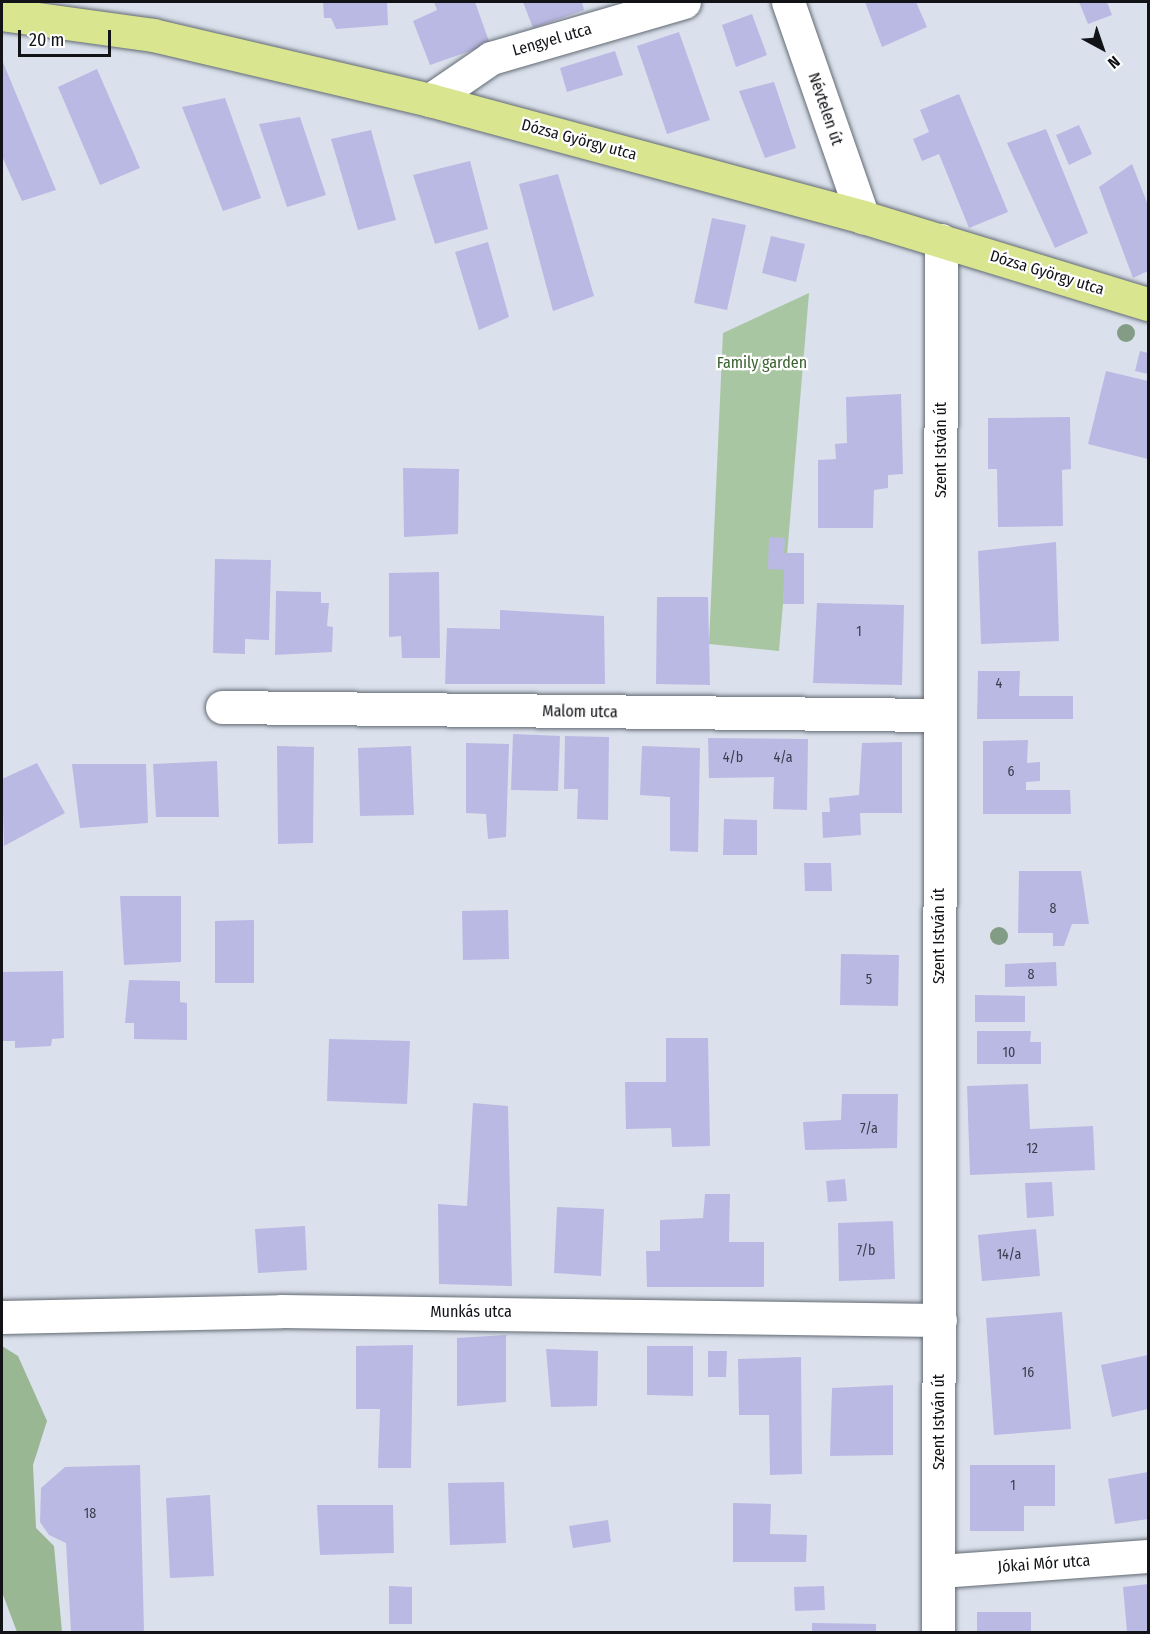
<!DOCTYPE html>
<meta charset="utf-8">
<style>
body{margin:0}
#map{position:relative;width:1150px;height:1634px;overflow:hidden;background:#dae1ec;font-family:"Fira Sans Condensed",sans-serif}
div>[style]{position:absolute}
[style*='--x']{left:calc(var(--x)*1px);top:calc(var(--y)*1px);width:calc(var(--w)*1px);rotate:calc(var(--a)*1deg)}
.green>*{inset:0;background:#a8c6a1}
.forest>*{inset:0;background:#99b792}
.building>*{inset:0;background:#bab9e4}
.roads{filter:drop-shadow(0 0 2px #636a73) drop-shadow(0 0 2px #636a73)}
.minor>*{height:33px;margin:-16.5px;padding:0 16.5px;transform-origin:16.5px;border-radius:16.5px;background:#fff}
.major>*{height:33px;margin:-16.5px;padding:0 16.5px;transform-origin:16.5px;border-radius:16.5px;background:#d9e58f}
.trees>*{width:18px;height:18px;margin:-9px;border-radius:50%;background:#829c85}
span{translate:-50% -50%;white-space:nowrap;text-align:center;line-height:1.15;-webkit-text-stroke:4.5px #fff;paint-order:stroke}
.number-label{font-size:14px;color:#3b3c4a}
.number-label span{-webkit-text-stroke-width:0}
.street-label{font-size:16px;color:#111317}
.park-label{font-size:16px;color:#3a6330}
.frame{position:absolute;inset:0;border:3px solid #111317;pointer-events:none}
.north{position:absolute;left:1072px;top:18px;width:60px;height:60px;-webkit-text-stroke:4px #fff;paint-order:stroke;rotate:140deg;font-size:16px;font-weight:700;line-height:24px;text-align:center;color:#111317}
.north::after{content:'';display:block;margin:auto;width:21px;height:27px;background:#111317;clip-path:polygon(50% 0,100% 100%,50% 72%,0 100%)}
.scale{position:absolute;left:18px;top:30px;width:93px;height:27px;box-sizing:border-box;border:3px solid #111317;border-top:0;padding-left:8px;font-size:18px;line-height:21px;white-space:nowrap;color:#111317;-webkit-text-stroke:4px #fff;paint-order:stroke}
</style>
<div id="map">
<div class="green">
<i style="clip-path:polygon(809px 293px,779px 651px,709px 644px,723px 333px)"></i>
</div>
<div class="forest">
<i style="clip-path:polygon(2px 1346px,18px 1356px,47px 1421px,33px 1465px,36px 1528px,54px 1546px,62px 1632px,17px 1632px,2px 1592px)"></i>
</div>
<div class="building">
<i style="clip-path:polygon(323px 2px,387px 2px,388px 25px,336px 29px,331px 18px,324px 18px)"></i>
<i style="clip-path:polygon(434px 2px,475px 2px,490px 44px,430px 65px,413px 21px,437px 10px)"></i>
<i style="clip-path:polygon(523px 2px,582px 2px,584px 10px,533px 28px)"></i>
<i style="clip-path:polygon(865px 2px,916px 2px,927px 27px,882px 47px)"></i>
<i style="clip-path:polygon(1079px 2px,1107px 2px,1112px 15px,1088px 24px)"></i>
<i style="clip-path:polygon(752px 14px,767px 55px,736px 67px,722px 25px)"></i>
<i style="clip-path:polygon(679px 32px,710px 120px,667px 134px,637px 46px)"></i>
<i style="clip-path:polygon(615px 51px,623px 75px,567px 92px,560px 68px)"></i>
<i style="clip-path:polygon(2px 60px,56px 190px,22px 201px,2px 156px)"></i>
<i style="clip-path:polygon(97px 69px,140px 168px,100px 185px,58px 87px)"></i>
<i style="clip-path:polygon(774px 82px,796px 148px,765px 158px,739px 91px)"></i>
<i style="clip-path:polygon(959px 94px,1008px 212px,969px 228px,939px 154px,922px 161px,913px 139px,929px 132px,920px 110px)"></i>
<i style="clip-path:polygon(225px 98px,261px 198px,223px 211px,182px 107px)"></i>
<i style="clip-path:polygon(300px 117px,326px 195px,287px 207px,259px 124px)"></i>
<i style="clip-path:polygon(1079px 125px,1092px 154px,1069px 165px,1056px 135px)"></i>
<i style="clip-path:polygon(1046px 129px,1088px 233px,1055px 248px,1007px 143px)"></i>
<i style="clip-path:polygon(371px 130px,396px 220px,358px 230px,331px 139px)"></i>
<i style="clip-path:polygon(470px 161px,488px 229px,435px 244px,413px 175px)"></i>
<i style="clip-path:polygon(1132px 164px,1148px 205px,1148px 271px,1133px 278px,1099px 187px)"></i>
<i style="clip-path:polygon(558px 174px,594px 296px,553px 311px,519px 184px)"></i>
<i style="clip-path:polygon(712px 218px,746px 225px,727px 310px,694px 303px)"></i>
<i style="clip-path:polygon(771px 236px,805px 244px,796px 282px,762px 273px)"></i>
<i style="clip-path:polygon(488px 242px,509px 317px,479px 330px,455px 252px)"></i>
<i style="clip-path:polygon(1140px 351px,1148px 353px,1148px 374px,1135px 371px)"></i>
<i style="clip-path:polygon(1106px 371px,1148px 381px,1148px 459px,1088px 444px)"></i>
<i style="clip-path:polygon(901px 394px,903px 474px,888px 475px,888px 488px,874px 490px,873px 528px,818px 528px,818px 460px,836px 459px,835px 444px,847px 443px,846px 397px)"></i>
<i style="clip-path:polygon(1070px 417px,1071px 469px,1062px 470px,1063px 526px,998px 527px,997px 469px,988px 469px,988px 418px)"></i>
<i style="clip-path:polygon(403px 468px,459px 469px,458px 534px,404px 537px)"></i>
<i style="clip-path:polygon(769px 537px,785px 538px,784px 553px,804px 553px,804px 604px,783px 604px,784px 570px,768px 569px)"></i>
<i style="clip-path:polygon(1056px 542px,1059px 641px,981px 644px,978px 551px)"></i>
<i style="clip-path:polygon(215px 559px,271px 560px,269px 640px,245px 639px,245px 654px,213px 653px)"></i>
<i style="clip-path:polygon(439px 572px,440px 658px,402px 658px,401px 636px,389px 637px,389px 573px)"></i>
<i style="clip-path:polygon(276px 591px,321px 592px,321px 603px,329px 603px,327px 626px,333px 627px,332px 652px,275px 655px)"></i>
<i style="clip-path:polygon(657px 597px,708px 597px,710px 685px,656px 684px)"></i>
<i style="clip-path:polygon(817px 603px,904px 605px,902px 685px,813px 683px)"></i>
<i style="clip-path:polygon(500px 610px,604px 616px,605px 684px,445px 684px,447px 628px,500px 629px)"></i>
<i style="clip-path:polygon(978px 671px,1020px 671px,1019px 696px,1073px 696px,1073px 719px,977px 719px)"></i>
<i style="clip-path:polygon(513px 734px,560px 736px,558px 791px,511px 790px)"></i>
<i style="clip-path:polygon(565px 736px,609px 737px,608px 820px,577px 819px,578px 789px,564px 789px)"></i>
<i style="clip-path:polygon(708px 738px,808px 739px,807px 810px,773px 809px,774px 777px,709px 778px)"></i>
<i style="clip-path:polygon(1028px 740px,1027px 763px,1040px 762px,1040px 781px,1026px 782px,1026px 790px,1070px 790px,1071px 814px,983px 814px,983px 741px)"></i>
<i style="clip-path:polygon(902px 742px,902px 813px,860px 813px,861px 835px,823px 838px,822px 812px,830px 812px,829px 798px,859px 795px,862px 743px)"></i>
<i style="clip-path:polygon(466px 743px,509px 744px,506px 837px,488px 839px,486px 814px,466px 813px)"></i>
<i style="clip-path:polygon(277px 746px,314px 747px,313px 843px,278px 844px)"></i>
<i style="clip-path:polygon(411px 746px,414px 815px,360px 816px,358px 748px)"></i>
<i style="clip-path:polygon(642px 746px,700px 748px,698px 852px,670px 851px,670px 797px,640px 795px)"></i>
<i style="clip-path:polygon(217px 761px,219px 817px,156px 817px,153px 764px)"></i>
<i style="clip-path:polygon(37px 763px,65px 813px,4px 846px,2px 779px)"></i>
<i style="clip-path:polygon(72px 764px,146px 764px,148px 823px,80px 828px)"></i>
<i style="clip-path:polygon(724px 819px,757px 820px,757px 855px,723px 855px)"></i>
<i style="clip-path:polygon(804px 863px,831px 863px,832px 891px,805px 891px)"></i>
<i style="clip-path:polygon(1019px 871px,1081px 871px,1089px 924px,1072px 924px,1064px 946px,1053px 946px,1053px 933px,1018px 933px)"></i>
<i style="clip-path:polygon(120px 896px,181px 896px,181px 962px,124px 965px)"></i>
<i style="clip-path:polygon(508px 910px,509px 959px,463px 960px,462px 911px)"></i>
<i style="clip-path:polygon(254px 920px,254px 983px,215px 983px,215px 921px)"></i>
<i style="clip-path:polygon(841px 954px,899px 955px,898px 1006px,840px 1005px)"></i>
<i style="clip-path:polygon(1056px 962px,1057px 986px,1005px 987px,1005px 964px)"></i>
<i style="clip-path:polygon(63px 971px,64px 1038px,52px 1039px,51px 1046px,15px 1048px,15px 1041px,2px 1041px,2px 972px)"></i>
<i style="clip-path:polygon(129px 980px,180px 981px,180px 1002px,187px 1003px,187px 1040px,134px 1039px,134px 1023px,125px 1023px)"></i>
<i style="clip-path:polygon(975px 995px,1025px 996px,1025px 1022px,975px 1022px)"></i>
<i style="clip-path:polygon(977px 1031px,1031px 1031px,1030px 1042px,1041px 1042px,1041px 1064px,977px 1064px)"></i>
<i style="clip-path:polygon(666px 1038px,708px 1038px,710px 1146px,672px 1147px,671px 1128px,626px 1129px,625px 1082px,666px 1082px)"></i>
<i style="clip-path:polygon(329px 1039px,410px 1041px,407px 1104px,327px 1101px)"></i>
<i style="clip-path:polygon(1028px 1084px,1030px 1129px,1093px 1126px,1095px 1170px,970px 1175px,967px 1086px)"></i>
<i style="clip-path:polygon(842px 1094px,898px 1094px,897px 1148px,805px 1150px,803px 1122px,841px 1120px)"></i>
<i style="clip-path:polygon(473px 1103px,508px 1106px,512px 1286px,439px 1284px,438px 1204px,467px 1206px)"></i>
<i style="clip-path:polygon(845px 1179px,847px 1201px,828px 1202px,826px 1181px)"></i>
<i style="clip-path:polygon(1052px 1182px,1054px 1216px,1027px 1218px,1025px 1183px)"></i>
<i style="clip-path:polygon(705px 1194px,730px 1194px,729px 1242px,764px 1242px,764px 1287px,647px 1287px,646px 1251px,660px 1251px,660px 1220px,703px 1218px)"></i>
<i style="clip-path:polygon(557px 1207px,604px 1209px,601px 1276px,554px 1273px)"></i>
<i style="clip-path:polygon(893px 1221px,895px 1279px,839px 1281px,838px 1223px)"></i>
<i style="clip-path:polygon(305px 1226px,307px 1270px,258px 1273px,255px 1229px)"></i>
<i style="clip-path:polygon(1036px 1229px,1040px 1276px,982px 1281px,978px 1235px)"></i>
<i style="clip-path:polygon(1062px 1312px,1071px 1429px,994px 1435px,986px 1318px)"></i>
<i style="clip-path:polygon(506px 1335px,506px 1402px,457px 1406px,457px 1338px)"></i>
<i style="clip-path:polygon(413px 1345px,411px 1468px,378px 1468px,380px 1409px,356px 1409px,356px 1346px)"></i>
<i style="clip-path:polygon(647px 1346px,693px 1346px,693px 1396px,647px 1395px)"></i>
<i style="clip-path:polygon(546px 1349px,598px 1351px,597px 1406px,551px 1407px)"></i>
<i style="clip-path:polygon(708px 1351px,727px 1351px,726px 1377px,708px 1377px)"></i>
<i style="clip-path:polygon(1148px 1355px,1148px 1409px,1112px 1417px,1101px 1365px)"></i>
<i style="clip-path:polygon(801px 1357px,802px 1474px,770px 1475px,769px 1415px,739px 1415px,738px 1359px)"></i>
<i style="clip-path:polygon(893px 1385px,893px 1455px,830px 1456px,832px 1388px)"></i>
<i style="clip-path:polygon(140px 1465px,144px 1632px,71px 1632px,66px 1543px,49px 1535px,40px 1522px,41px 1488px,65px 1467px)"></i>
<i style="clip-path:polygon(970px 1465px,1055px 1465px,1055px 1506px,1024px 1506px,1024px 1531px,970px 1531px)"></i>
<i style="clip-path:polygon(1148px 1472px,1148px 1519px,1115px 1524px,1108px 1479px)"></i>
<i style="clip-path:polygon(504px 1482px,506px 1543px,450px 1545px,448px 1483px)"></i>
<i style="clip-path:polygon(210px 1495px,214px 1576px,170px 1578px,166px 1498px)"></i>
<i style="clip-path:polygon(733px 1503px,771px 1504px,770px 1534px,807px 1535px,806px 1562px,733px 1562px)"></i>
<i style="clip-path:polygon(317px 1505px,393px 1505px,394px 1553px,320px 1555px)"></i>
<i style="clip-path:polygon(608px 1520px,611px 1542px,573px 1548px,569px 1526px)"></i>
<i style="clip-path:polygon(1148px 1584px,1148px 1631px,1127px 1632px,1123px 1587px)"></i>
<i style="clip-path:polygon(389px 1586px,412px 1587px,412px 1624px,389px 1624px)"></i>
<i style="clip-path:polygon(824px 1586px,825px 1610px,795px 1611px,794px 1587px)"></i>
<i style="clip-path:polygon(977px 1612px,1031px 1612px,1031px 1632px,977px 1632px)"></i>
<i style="clip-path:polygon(812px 1623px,876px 1624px,876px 1632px,812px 1632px)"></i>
</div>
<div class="roads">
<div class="minor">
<i style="--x:788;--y:2;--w:228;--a:70.8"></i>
<i style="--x:430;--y:100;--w:74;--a:-34.5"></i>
<i style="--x:491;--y:58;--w:201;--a:-16.2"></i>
<i style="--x:222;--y:707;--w:716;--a:0.64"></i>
<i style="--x:2;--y:1317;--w:279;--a:-1.2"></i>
<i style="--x:281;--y:1311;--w:659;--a:0.78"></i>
<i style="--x:939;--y:1571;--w:210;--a:-4.1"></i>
<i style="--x:938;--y:1632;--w:1392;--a:-89.88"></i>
</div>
<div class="major">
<i style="--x:2;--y:14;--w:152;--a:7.9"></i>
<i style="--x:153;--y:35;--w:285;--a:13.2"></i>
<i style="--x:430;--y:100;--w:449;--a:15.1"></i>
<i style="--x:863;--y:217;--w:298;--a:17"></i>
</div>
</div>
<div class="trees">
<i style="left:1126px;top:333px"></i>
<i style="left:999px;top:936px"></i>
</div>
<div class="number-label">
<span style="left:859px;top:632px">1</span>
<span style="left:999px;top:684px">4</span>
<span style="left:733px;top:758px">4/b</span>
<span style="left:783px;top:758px">4/a</span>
<span style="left:1011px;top:772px">6</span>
<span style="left:1053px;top:909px">8</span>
<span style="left:1031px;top:975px">8</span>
<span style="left:869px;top:980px">5</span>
<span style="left:1009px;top:1053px">10</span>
<span style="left:869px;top:1129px">7/a</span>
<span style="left:1032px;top:1149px">12</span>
<span style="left:866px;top:1251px">7/b</span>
<span style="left:1009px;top:1255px">14/a</span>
<span style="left:1028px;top:1373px">16</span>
<span style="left:1013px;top:1486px">1</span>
<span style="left:90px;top:1514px">18</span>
</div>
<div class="street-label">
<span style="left:552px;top:40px;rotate:-16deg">Lengyel utca</span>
<span style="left:825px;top:109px;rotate:71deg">Névtelen út</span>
<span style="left:579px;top:140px;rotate:15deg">Dózsa György utca</span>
<span style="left:1047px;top:273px;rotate:17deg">Dózsa György utca</span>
<span style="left:941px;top:450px;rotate:-90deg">Szent István út</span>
<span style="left:580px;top:712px;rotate:1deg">Malom utca</span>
<span style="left:939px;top:936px;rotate:-90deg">Szent István út</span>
<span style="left:471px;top:1312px">Munkás utca</span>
<span style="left:939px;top:1422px;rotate:-90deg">Szent István út</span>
<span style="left:1044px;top:1564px;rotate:-4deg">Jókai Mór utca</span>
</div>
<div class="park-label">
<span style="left:762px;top:363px">Family garden</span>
</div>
<div class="frame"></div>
<div class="north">N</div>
<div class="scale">20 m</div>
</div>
